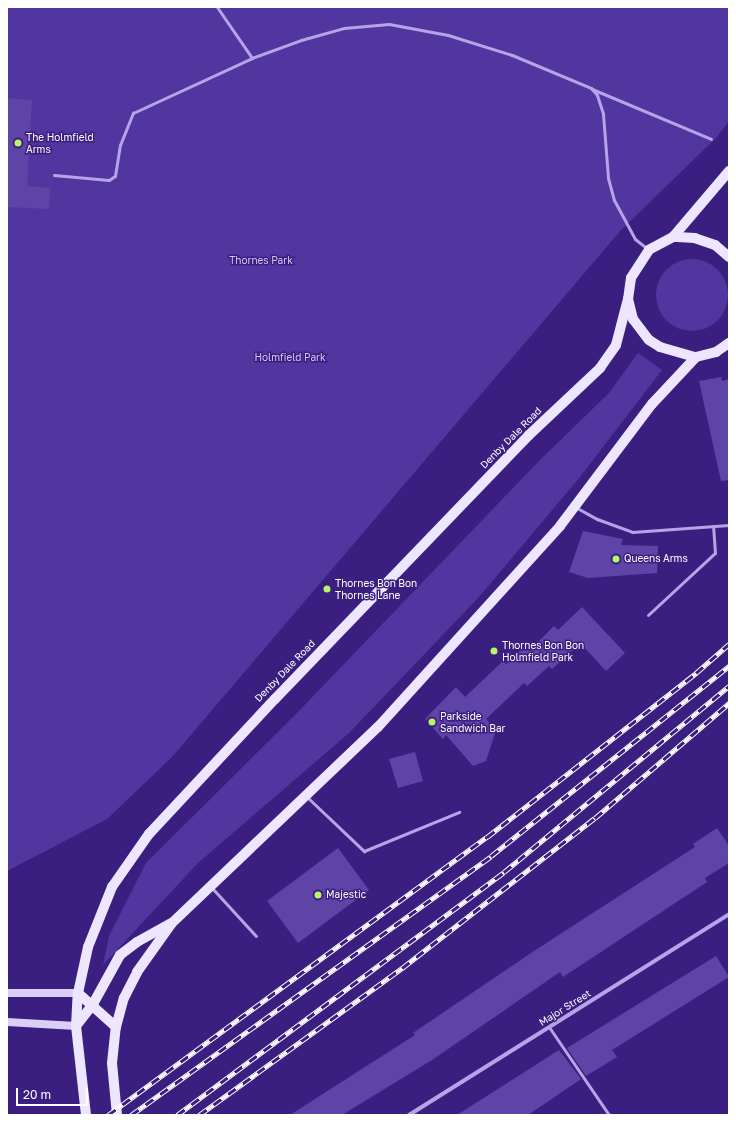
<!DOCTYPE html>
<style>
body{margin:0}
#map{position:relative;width:736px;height:1122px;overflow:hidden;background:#3b1f80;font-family:"Golos Text",sans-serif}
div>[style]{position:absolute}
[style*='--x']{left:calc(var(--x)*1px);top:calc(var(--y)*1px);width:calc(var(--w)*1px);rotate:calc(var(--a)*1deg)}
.green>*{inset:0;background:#5236a0}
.round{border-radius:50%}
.building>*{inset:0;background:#5f44a7}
.service>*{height:3px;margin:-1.5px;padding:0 1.5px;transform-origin:1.5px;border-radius:1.5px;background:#b6a4e8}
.minor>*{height:4px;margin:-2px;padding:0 2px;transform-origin:2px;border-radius:2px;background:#b6a4e8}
.secondary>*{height:8px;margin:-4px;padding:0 4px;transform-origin:4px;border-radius:4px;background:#dacef6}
.primary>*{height:10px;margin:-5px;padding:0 5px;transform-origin:5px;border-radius:5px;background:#eee6fe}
.rail>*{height:4.5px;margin-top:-2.25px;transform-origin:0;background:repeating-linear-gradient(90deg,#3b1f80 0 9px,#fff 0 18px);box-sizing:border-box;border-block:1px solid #fff}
.dots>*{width:11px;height:11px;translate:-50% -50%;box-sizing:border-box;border:2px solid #3b1f80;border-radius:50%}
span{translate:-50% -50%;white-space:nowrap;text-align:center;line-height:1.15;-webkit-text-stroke:3px #3b1f80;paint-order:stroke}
.poi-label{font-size:10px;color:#fff}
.left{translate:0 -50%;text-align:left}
.park-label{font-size:10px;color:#d4c8f6}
.street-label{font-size:10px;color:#fff}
.frame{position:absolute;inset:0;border:8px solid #fff;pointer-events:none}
.scale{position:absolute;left:16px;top:1088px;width:72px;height:18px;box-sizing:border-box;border:2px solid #fff;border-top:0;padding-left:5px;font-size:12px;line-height:14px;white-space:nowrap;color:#fff;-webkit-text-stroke:3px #3b1f80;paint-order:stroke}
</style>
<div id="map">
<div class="green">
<i style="clip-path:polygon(7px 7px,729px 7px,729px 121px,716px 138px,621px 230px,172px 757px,107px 819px,7px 871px)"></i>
<i class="round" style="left:656px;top:259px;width:72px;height:72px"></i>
<i style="clip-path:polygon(638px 353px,662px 370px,580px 477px,479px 597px,349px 733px,198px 863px,103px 965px,109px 936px,146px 863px,296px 714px,540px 460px,609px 393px)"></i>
</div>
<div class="building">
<i style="clip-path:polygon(7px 98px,32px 100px,27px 186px,50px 188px,49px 209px,7px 207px)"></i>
<i style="clip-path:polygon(721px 377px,722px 381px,729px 379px,729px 480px,721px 481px,699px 381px)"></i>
<i style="clip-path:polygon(583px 531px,623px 539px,621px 545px,658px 546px,657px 573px,588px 578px,569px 572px)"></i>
<i style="clip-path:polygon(582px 607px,625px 653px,606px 671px,583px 646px,578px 651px,575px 648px,552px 669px,549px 666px,527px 686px,524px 683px,486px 719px,496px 730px,486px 761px,473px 766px,446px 735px,443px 739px,425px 719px,456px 687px,465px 697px,503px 661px,506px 664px,527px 644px,532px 648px,554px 626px,558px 630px)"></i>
<i style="clip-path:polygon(415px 752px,423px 781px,398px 788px,389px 759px)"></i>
<i style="clip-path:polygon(717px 828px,729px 846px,729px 863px,705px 878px,707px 882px,563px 977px,560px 972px,432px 1060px,342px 1115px,290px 1115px,415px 1035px,413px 1033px,534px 951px,695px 847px,693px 844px)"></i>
<i style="clip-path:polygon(338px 848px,369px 890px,298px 943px,267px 901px)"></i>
<i style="clip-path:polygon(716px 956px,729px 977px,612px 1050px,617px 1057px,586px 1076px,567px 1048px)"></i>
<i style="clip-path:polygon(559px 1050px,581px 1079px,528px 1115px,457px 1115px)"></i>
</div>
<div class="service">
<i style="--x:217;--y:7;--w:62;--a:55.5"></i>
<i style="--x:592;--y:89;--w:129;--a:22.8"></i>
<i style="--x:54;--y:175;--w:55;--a:5.2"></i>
<i style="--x:109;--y:180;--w:7;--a:-34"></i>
<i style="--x:115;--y:176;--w:31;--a:-81"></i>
<i style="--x:120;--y:145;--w:35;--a:-68"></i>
<i style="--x:133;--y:113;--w:131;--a:-24.8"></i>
<i style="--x:252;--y:58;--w:52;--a:-20.2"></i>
<i style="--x:301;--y:40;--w:45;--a:-15.6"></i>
<i style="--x:344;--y:28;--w:45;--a:-5.1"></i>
<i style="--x:389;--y:24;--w:60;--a:10.6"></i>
<i style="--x:448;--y:35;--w:67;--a:17.4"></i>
<i style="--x:512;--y:55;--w:86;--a:22.7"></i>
<i style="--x:591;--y:88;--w:9;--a:49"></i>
<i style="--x:597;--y:95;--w:20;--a:72"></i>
<i style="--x:603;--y:114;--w:64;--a:85.5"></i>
<i style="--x:608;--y:178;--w:23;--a:75"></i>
<i style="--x:614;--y:200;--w:44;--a:61.7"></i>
<i style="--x:635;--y:239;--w:16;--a:38"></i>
<i style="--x:577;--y:508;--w:23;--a:29"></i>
<i style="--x:597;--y:519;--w:37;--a:20"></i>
<i style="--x:632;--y:532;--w:97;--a:-4.1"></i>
<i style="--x:648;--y:615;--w:91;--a:-42.8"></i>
<i style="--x:715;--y:553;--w:27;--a:-94"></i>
<i style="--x:307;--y:797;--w:79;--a:43.5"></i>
<i style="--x:364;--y:851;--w:103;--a:-22.3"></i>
<i style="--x:212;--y:888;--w:65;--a:47.5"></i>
<i style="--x:549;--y:1027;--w:107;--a:55.7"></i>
</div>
<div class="minor">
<i style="--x:409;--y:1115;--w:378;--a:-32.1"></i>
</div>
<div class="secondary">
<i style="--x:7;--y:993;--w:71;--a:0"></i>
<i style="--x:7;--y:1022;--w:69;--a:3.3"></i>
</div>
<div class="primary">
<i style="--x:673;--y:237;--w:87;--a:-49.7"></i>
<i style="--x:729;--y:257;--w:18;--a:-139"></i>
<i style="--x:715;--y:245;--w:21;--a:-161"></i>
<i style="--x:695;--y:238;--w:22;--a:-177"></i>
<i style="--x:673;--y:237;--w:27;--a:152"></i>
<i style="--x:649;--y:250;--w:33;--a:123"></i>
<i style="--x:631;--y:278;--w:21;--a:98"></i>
<i style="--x:628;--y:299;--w:21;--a:76"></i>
<i style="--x:633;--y:319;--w:26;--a:53"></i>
<i style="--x:649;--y:340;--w:13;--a:32"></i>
<i style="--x:660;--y:347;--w:37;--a:16"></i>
<i style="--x:696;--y:357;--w:21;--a:-14"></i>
<i style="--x:716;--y:352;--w:16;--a:-35"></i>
<i style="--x:78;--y:993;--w:51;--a:41.8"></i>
<i style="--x:76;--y:1026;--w:28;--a:-52"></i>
<i style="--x:93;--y:1004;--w:56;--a:-61.1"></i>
<i style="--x:120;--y:955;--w:21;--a:-37"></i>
<i style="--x:137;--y:942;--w:38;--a:-29"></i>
<i style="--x:86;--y:1115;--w:90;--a:-96.4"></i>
<i style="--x:76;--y:1026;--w:33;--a:-87"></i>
<i style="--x:78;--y:993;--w:47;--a:-77.7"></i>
<i style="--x:88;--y:947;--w:65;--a:-68.2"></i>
<i style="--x:112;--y:887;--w:65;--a:-55.1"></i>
<i style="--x:149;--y:834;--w:185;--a:-47"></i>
<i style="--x:275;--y:699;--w:366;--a:-46.1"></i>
<i style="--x:529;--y:435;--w:98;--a:-43.3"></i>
<i style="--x:600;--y:368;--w:28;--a:-55"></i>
<i style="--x:616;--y:345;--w:48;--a:-75.4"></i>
<i style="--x:117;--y:1115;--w:52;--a:-95.5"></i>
<i style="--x:112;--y:1063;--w:36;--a:-84"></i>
<i style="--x:116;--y:1027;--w:30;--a:-75"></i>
<i style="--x:124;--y:998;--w:29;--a:-63"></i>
<i style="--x:137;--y:972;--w:60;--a:-54.5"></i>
<i style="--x:172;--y:923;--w:284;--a:-43.6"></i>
<i style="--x:378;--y:727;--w:271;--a:-47.8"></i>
<i style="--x:560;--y:526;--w:153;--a:-53"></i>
<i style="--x:652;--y:404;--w:64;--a:-46.9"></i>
</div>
<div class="rail">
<i style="--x:108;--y:1115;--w:470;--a:-36.3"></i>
<i style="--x:487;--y:837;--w:266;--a:-38.1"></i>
<i style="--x:696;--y:673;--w:44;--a:-41.3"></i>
<i style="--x:131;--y:1115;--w:443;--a:-35.7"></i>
<i style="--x:491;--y:856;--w:305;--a:-38.6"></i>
<i style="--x:177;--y:1115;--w:407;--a:-36.6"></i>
<i style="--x:504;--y:872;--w:292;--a:-39.6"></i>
<i style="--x:199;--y:1115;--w:251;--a:-35.9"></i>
<i style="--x:402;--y:968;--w:244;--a:-37.9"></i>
<i style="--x:595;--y:818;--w:177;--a:-40.6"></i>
</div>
<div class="dots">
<i style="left:18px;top:143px;background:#b7f664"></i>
<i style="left:616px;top:559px;background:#b7f664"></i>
<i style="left:327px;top:589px;background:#b7f664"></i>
<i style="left:494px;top:651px;background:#b7f664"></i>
<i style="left:432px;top:722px;background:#b7f664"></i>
<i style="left:318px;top:895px;background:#b7f664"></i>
</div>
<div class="poi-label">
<span class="left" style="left:26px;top:143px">The Holmfield<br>Arms</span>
<span class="left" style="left:624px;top:559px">Queens Arms</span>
<span class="left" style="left:335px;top:589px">Thornes Bon Bon<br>Thornes Lane</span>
<span class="left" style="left:502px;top:651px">Thornes Bon Bon<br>Holmfield Park</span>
<span class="left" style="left:440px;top:722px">Parkside<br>Sandwich Bar</span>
<span class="left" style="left:326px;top:895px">Majestic</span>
</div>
<div class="park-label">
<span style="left:261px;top:261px">Thornes Park</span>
<span style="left:290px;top:358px">Holmfield Park</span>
</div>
<div class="street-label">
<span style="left:511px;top:438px;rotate:-45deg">Denby Dale Road</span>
<span style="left:285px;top:671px;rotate:-46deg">Denby Dale Road</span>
<span style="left:565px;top:1008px;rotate:-32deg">Major Street</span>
</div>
<div class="frame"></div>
<div class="scale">20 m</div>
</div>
